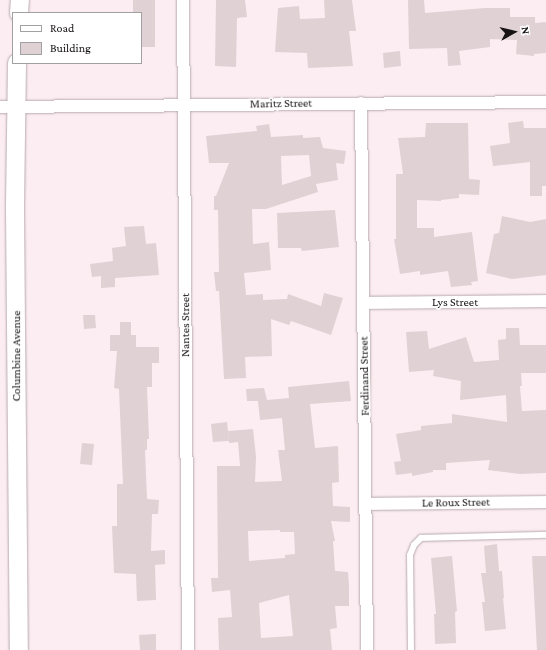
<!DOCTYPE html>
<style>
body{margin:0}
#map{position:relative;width:546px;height:650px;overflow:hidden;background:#fbedf1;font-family:"Crimson Pro",serif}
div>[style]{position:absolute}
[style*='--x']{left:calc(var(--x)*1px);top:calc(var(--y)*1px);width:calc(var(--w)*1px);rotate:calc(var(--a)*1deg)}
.building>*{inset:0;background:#e0d1d5}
.roads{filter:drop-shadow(0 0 1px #b8aaae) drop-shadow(0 0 1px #b8aaae)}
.service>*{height:6px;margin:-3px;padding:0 3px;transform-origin:3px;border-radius:3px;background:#fff}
.minor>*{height:12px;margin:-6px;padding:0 6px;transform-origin:6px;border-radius:6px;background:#fff}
.secondary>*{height:18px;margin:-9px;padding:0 9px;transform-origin:9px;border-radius:9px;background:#fff}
span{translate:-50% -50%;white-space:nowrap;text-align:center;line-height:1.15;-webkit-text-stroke:4px #fff;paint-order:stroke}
.street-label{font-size:12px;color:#171314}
.legend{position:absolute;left:12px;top:12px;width:130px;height:52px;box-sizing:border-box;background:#fff;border:1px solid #a2a1a1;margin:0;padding:5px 7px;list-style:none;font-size:12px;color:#171314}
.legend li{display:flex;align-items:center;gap:8px;height:20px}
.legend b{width:20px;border:1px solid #a2a1a1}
.north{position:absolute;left:494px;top:12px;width:40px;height:40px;-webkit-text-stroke:3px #fff;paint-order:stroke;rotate:82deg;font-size:11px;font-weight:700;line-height:16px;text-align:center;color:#171314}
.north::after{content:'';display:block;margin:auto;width:14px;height:18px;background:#171314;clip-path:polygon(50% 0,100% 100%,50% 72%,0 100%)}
</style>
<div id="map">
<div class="building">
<i style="clip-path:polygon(133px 0,155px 0,155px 47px,141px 47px,141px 13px,133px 13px)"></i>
<i style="clip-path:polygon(216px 0,245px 0,247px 17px,237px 18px,236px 67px,215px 66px)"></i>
<i style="clip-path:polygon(324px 0,352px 0,356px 31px,349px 31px,353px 66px,308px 68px,307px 53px,275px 52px,278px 8px,299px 6px,300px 19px,325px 18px)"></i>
<i style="clip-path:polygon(408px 0,424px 0,425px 13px,485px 8px,510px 8px,510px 17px,535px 17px,535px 23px,546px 22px,546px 53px,534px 54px,534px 56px,516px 54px,517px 40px,490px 39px,490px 47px,459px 51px,461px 65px,448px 66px,447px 48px,409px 49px)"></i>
<i style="clip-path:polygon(400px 51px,401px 66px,384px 68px,383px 53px)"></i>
<i style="clip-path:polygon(523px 121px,524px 128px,546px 128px,546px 186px,542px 186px,542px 196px,530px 196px,530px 162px,493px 166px,490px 146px,510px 143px,508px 123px)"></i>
<i style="clip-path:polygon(426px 123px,468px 123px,469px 179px,480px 180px,479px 195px,459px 194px,459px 198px,441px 200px,441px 201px,417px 200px,417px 228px,434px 228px,434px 237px,472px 232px,478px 281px,471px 282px,472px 285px,451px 287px,448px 271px,420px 275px,420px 271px,400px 274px,394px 239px,396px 239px,396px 174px,403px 174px,398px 138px,425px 137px)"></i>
<i style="clip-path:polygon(evenodd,269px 124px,271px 137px,303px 135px,303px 138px,320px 137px,323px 148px,346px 151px,344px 164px,336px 163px,338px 180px,316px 184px,318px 192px,266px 209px,252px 209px,253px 244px,269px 242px,271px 270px,244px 273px,246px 295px,263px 294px,263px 300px,287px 299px,288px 294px,321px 306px,324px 293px,343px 298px,331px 335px,291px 321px,289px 325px,271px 319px,272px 356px,245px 357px,246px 378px,224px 379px,219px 291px,216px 291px,214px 272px,219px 272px,218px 210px,214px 210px,214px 196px,216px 196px,229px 163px,209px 163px,206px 136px,257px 131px,256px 126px,269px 124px,309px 155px,311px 176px,282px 185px,281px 156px,309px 155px)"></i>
<i style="clip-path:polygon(335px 210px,339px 247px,302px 251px,301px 248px,278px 248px,277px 213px)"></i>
<i style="clip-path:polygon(502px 216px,530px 222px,546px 219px,546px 275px,512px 279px,486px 273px,494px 234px,499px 233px)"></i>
<i style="clip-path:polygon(144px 226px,146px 244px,156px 243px,159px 275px,115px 278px,115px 287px,101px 288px,101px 276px,92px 277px,90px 264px,113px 261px,112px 248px,126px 246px,124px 227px)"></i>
<i style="clip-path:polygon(83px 315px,95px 315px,96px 328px,84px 329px)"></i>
<i style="clip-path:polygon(120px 322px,131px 322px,131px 335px,136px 335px,136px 347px,159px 347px,159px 363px,152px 363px,152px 387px,147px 387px,149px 439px,147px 439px,147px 450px,145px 450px,147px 499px,159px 500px,158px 514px,152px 514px,151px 551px,165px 550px,165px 564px,155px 565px,156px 600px,137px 601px,136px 574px,114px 573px,112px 526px,117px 526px,117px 484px,123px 484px,119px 389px,114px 388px,117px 351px,110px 351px,110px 335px,120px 335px)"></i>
<i style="clip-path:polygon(506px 328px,519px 328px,520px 345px,546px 345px,546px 373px,521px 373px,522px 386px,520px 386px,522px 411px,546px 410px,546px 473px,520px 474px,488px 470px,490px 460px,446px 463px,446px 470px,433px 470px,433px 472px,412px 476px,412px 473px,396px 475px,394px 462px,401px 461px,396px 434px,421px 430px,421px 426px,452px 423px,452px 414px,507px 422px,506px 395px,460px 400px,461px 381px,433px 376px,434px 370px,409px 372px,406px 332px,427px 331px,429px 349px,466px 337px,474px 362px,499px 360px,498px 340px,506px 339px)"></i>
<i style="clip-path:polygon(evenodd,349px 381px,351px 401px,310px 404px,315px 448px,338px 446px,339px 482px,332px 483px,333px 506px,350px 507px,350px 522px,331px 521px,335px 541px,333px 541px,335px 571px,348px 572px,349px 586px,349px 606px,335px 606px,337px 628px,330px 629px,332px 650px,219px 650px,218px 618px,232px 617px,230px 590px,212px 592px,211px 578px,218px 578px,217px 466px,240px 466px,238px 442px,229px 443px,228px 431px,253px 429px,256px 457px,255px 482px,282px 481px,278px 450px,285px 450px,282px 418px,260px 420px,258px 401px,261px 401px,247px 401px,246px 389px,264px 388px,267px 400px,289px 398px,288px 387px,349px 381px,280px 530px,280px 532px,294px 532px,295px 554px,285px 555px,285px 558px,249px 561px,248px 531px,280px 530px,349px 381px,289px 595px,293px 636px,261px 638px,259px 603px,289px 595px)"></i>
<i style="clip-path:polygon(227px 422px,229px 441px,213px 442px,211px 424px)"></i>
<i style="clip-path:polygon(82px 443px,94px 444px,92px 465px,80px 464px)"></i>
<i style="clip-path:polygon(497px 544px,499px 571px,502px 571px,504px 598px,503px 598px,506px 629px,485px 631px,482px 602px,485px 602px,481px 573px,486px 573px,484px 546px)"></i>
<i style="clip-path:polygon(452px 556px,457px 611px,455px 612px,456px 643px,435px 644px,434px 614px,436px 614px,431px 558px)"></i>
<i style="clip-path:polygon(532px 556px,546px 556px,546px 650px,537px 650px)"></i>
<i style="clip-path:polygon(156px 634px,156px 650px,140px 650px,139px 635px)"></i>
</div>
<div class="roads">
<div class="service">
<i style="--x:411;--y:650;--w:95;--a:-90.6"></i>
<i style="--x:410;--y:555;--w:11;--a:-68"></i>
<i style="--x:414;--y:545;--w:10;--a:-45"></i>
<i style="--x:421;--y:538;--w:125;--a:-1.4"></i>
</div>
<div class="minor">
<i style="--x:183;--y:0;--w:650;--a:89.56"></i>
<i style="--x:361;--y:103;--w:547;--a:89.37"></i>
<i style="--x:0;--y:107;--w:546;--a:-0.52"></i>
<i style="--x:364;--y:303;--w:182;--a:-0.6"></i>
<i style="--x:366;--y:504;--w:180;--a:-0.6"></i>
</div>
<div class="secondary">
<i style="--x:19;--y:13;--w:13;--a:-86"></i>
<i style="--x:17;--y:63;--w:148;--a:90.8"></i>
<i style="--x:15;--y:211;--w:439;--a:89.5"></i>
</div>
</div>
<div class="street-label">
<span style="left:281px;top:104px;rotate:-1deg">Maritz Street</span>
<span style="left:455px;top:303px">Lys Street</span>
<span style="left:186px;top:325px;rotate:-90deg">Nantes Street</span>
<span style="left:17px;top:356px;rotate:-90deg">Columbine Avenue</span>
<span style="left:365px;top:376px;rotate:-91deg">Ferdinand Street</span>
<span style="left:456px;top:503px;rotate:-1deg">Le Roux Street</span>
</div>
<ul class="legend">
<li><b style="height:5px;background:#fff"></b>Road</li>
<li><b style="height:11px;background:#e0d1d5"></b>Building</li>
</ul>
<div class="north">N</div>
</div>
